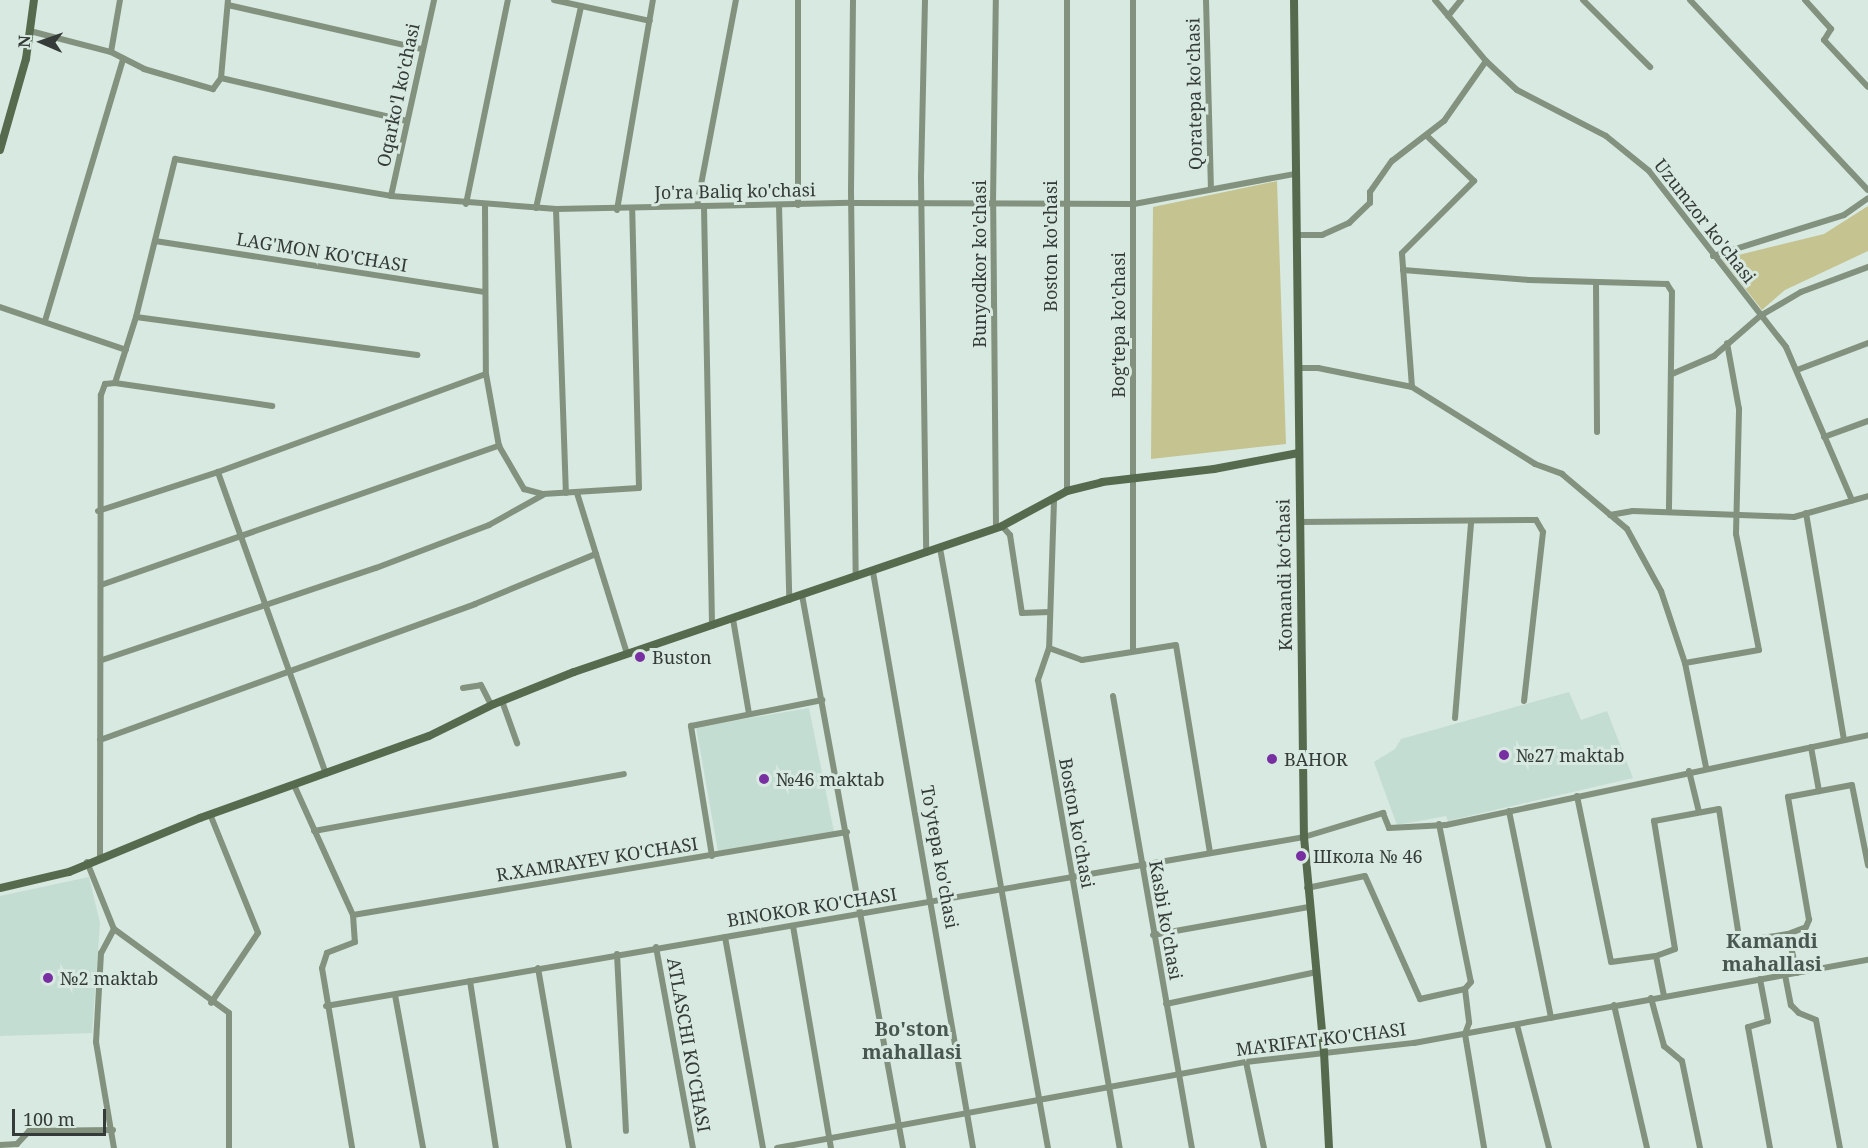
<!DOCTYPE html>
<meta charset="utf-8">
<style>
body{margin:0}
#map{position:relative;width:1868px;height:1148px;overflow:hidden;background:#d7e9e0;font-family:"Noto Serif",serif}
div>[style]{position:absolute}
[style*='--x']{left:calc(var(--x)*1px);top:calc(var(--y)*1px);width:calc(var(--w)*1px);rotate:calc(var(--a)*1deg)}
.built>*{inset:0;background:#c4ddd2}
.green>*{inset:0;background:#c5c490}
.street>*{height:6px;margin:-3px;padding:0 3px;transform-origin:3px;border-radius:3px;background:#83927e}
.secondary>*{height:8px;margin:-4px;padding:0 4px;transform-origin:4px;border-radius:4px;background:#566a4e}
.dots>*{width:16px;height:16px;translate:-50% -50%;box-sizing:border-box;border:3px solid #d7e9e0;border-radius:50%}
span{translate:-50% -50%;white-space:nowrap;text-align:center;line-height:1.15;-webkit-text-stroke:6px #d7e9e0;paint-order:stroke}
.street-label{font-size:18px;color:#343b38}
.poi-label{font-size:18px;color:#343b38}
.left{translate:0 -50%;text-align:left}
.neighbourhood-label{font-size:20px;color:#485750;font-weight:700}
.north{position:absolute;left:12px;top:12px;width:60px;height:60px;-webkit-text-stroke:4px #d7e9e0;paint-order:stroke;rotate:272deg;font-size:16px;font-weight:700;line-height:24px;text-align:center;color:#343b38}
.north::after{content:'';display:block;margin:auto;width:21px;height:27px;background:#343b38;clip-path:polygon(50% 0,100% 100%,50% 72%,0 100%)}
.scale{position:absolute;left:12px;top:1109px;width:94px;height:27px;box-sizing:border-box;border:3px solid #343b38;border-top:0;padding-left:8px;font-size:18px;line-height:21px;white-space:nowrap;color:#343b38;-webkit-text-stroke:4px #d7e9e0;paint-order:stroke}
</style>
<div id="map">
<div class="built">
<i style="clip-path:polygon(1569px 692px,1581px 720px,1607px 711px,1633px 778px,1448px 821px,1446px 816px,1397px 825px,1374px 762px,1395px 749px,1401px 739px)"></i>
<i style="clip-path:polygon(809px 708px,834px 832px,718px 851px,696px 727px)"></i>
<i style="clip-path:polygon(89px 877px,100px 923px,92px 1033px,0 1036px,0 896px)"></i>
</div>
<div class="green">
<i style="clip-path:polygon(1277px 181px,1286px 444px,1151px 459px,1153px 207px)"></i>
<i style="clip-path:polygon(1868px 206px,1868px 251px,1785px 290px,1762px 310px,1722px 259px,1824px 234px)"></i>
</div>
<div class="street">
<i style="--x:554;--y:0;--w:98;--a:12.3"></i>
<i style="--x:853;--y:0;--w:191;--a:90.6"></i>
<i style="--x:851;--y:191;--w:386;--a:89.3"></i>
<i style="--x:925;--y:0;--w:179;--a:91.3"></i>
<i style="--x:921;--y:179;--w:374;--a:89.2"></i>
<i style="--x:1067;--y:0;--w:491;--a:90"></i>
<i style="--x:1206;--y:0;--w:188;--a:88.5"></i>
<i style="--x:1435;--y:0;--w:80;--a:50.1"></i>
<i style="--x:1486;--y:61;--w:42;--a:43.1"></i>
<i style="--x:1517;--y:90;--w:100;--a:27.3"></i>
<i style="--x:1606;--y:136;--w:55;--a:39.1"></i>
<i style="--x:1649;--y:171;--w:223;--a:52.1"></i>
<i style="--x:1786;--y:347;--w:167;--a:66.7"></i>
<i style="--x:1583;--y:0;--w:95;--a:45"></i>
<i style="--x:1690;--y:0;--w:260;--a:46.9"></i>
<i style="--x:1805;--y:0;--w:39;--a:48"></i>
<i style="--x:1831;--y:29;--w:13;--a:122"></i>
<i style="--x:1824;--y:40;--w:64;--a:46.9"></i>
<i style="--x:228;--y:5;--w:199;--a:12.8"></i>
<i style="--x:1448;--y:16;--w:21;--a:-51"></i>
<i style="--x:30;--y:31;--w:84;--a:14.5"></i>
<i style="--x:111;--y:52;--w:37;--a:27"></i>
<i style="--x:144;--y:69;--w:72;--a:16.2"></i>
<i style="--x:213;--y:89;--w:14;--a:-54"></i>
<i style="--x:221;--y:78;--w:78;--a:-84.9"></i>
<i style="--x:111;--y:52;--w:53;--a:-80.2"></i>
<i style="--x:221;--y:78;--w:191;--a:13"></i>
<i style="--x:391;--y:196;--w:201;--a:-77.6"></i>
<i style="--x:466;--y:204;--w:208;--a:-78.4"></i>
<i style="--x:779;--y:205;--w:395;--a:88.5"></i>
<i style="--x:798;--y:205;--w:205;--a:-90"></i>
<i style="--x:485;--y:206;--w:168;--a:89.7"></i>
<i style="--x:486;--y:374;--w:73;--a:79.8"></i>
<i style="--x:499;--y:446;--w:50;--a:59.8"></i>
<i style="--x:524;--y:489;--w:20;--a:15"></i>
<i style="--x:543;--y:494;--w:96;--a:-3.6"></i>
<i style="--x:639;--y:488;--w:279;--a:-91.4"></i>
<i style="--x:697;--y:206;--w:210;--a:-79.3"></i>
<i style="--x:704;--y:207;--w:419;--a:88.9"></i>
<i style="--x:536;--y:208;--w:207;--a:-77.4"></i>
<i style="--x:556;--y:209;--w:284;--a:88"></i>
<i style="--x:617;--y:210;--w:213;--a:-80.3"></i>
<i style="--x:1296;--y:235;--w:26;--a:0"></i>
<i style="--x:1322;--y:235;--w:30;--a:-24"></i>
<i style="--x:1349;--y:223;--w:29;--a:-44"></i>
<i style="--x:1370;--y:203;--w:11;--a:-90"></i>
<i style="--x:1370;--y:192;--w:38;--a:-55"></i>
<i style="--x:1392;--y:161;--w:66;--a:-37.6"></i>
<i style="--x:1444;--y:121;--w:73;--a:-55"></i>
<i style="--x:155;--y:241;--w:334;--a:8.8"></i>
<i style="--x:1713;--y:256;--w:137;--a:-17.4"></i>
<i style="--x:1844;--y:215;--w:29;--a:-35"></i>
<i style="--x:1403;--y:270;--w:126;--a:4.5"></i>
<i style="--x:1529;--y:280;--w:138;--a:1.7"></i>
<i style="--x:1667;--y:284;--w:9;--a:58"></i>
<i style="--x:1672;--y:292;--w:220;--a:90.8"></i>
<i style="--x:1596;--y:283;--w:149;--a:89.6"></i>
<i style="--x:0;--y:307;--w:133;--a:18.8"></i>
<i style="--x:136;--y:317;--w:284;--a:7.7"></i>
<i style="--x:45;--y:321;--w:272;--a:-73.4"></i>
<i style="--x:1298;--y:368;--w:20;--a:0"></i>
<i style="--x:1318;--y:368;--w:96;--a:11.4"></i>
<i style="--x:1412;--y:387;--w:145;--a:32"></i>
<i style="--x:1535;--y:464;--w:29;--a:20"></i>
<i style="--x:1562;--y:474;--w:85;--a:40.2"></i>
<i style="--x:1627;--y:529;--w:71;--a:61.3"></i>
<i style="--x:1661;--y:591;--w:76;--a:71.6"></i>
<i style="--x:1685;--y:663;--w:106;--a:78.6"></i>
<i style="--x:1797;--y:370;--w:76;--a:-20.8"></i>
<i style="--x:1672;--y:374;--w:46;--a:-23.2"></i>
<i style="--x:1714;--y:356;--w:61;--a:-41"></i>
<i style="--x:1760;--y:316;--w:48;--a:-30.3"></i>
<i style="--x:1801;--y:292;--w:72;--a:-20.5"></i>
<i style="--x:115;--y:383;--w:69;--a:-72.3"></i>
<i style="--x:136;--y:317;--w:163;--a:-76.1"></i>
<i style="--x:175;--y:159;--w:219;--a:9.7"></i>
<i style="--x:391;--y:196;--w:166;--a:4.5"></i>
<i style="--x:556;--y:209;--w:295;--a:-1.2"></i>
<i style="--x:851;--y:203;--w:283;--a:0.2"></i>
<i style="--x:1134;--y:204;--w:164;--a:-10.6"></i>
<i style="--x:1412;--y:387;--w:134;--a:-94.3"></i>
<i style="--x:1402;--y:253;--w:102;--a:-45"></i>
<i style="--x:1474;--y:181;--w:65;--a:-136.2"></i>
<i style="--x:1824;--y:437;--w:47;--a:-20"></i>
<i style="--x:577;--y:493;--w:169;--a:72.7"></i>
<i style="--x:1054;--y:501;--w:147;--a:91.9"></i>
<i style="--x:1049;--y:648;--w:34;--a:109"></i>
<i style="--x:1038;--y:680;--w:475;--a:80.1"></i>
<i style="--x:98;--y:511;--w:126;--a:-18"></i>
<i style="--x:1806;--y:513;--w:230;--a:80.5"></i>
<i style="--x:1610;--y:515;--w:23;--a:-10"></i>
<i style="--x:1633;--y:511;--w:161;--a:2.1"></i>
<i style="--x:1794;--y:517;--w:77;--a:-15.8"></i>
<i style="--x:1300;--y:522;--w:236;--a:-0.5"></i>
<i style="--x:1536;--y:520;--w:14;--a:60"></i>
<i style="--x:1543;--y:532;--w:170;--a:96.4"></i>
<i style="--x:1002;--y:526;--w:12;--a:48"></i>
<i style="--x:1010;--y:535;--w:79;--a:81.3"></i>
<i style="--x:1022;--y:613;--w:28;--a:-2"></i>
<i style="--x:996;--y:528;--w:325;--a:-90.5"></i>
<i style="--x:993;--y:203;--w:203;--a:-89.2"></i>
<i style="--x:940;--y:548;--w:610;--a:79.8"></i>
<i style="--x:873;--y:572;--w:585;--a:80.15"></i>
<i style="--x:101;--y:585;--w:422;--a:-19.3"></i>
<i style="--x:802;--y:595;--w:562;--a:79.65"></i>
<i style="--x:733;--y:619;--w:96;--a:80.4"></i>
<i style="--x:1049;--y:648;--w:35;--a:20"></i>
<i style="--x:1082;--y:660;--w:95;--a:-9.1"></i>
<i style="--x:1176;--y:645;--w:210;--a:80.7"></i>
<i style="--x:1133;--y:651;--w:651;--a:-90"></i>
<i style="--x:102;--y:660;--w:289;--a:-18.6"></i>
<i style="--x:376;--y:568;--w:121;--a:-20.8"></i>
<i style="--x:489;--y:525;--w:62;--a:-29.1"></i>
<i style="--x:1685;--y:663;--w:75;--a:-10"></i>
<i style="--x:1759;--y:650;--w:118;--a:-101.2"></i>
<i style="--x:1736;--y:534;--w:125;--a:-88.6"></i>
<i style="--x:1739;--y:409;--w:67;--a:-100.3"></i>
<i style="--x:463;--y:688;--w:18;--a:-9"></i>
<i style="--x:481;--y:685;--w:22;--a:63"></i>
<i style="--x:1113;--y:696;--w:459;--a:80.1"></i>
<i style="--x:502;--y:701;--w:45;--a:70.3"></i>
<i style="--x:1455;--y:718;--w:197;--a:-85.3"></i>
<i style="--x:100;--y:740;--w:399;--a:-19.9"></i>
<i style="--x:475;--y:604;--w:131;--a:-22.5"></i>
<i style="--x:1811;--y:747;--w:45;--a:79.7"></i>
<i style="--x:1689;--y:771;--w:42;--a:76.3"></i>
<i style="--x:326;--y:774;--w:321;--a:-109.7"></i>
<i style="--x:218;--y:472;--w:285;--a:-20.1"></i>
<i style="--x:294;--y:785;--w:143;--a:65.6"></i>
<i style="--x:353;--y:915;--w:27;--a:86"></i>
<i style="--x:355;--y:942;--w:30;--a:159"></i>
<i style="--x:327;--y:953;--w:16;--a:108"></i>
<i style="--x:322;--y:968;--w:182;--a:80.5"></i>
<i style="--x:1577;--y:796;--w:169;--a:78.4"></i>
<i style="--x:1611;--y:962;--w:45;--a:-7.6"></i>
<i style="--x:1656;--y:956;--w:20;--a:-20"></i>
<i style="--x:1675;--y:949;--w:130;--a:-99.3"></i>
<i style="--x:1654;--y:821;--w:66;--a:-10.5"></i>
<i style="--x:1719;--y:809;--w:129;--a:81.1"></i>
<i style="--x:1739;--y:936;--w:10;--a:24"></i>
<i style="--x:1748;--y:940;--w:40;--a:-8.5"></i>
<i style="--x:1788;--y:934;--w:19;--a:-21"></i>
<i style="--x:1806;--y:927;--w:8;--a:-67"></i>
<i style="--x:1809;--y:920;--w:125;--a:-99.7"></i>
<i style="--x:1788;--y:797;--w:65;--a:-10.6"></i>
<i style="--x:1852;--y:785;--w:82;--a:78.7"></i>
<i style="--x:1509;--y:811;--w:211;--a:78.5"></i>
<i style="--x:210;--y:814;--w:128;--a:68"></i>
<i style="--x:258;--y:933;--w:84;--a:123.9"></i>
<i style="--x:1439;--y:824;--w:161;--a:78.6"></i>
<i style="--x:1471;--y:982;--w:9;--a:131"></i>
<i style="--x:1465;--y:989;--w:34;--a:83"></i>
<i style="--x:1469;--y:1023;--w:12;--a:110"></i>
<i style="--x:1465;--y:1034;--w:116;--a:80.5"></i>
<i style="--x:314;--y:831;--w:315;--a:-10.4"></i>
<i style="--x:712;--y:856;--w:132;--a:-99.2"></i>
<i style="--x:691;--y:726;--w:134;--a:-11.2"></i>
<i style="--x:100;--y:857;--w:462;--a:-89.9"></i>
<i style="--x:101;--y:395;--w:12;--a:-70"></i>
<i style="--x:105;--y:384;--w:10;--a:-6"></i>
<i style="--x:115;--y:383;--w:159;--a:8.3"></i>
<i style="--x:87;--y:862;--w:72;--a:68.1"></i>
<i style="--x:114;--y:929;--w:142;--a:36.1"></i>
<i style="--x:229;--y:1013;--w:135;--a:90"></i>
<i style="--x:1307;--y:888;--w:59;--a:-11.7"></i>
<i style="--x:1365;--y:876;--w:135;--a:65.9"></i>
<i style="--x:1420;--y:999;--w:46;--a:-12.5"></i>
<i style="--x:353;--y:915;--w:501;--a:-9.54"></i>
<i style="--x:793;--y:926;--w:225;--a:80.3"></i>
<i style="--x:114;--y:929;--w:27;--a:118"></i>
<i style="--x:101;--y:953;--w:89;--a:93.2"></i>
<i style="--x:96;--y:1042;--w:108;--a:80.4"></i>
<i style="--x:1788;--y:934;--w:40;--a:77"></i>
<i style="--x:1153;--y:935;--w:158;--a:-10.2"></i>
<i style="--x:725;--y:937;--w:214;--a:79.8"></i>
<i style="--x:656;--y:947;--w:204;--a:79.6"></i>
<i style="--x:617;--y:954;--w:177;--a:87.1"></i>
<i style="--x:1656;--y:956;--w:41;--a:78.7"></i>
<i style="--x:538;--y:968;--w:183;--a:80.2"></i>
<i style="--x:1785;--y:975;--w:31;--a:79"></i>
<i style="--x:1791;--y:1005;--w:11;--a:45"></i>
<i style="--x:1799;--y:1013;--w:18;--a:22"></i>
<i style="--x:1816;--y:1020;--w:130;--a:79.4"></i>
<i style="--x:1760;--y:979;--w:43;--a:79.2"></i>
<i style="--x:1768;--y:1021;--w:21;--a:163"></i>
<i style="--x:1748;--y:1027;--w:123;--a:79.7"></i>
<i style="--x:470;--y:981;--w:169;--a:81.2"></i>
<i style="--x:395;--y:995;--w:156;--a:79.6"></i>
<i style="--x:1651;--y:998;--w:50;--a:74.8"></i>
<i style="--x:1664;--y:1046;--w:23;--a:40"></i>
<i style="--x:1682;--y:1061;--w:89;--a:78.3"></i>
<i style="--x:1166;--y:1004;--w:154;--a:-12"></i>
<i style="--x:1614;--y:1005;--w:147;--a:77"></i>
<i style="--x:326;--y:1006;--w:992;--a:-9.8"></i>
<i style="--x:1304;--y:837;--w:83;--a:-16.9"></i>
<i style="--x:1383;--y:813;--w:16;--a:68"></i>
<i style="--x:1389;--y:828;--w:57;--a:-3"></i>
<i style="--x:1446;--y:825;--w:431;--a:-12"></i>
<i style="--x:1517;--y:1025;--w:127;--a:75.4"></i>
<i style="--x:1246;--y:1062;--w:88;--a:78.2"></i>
<i style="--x:0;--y:1145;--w:17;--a:-3"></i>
<i style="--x:17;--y:1144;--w:18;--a:-47"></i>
<i style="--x:29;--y:1131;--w:84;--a:-0.7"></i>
<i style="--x:777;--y:1148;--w:477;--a:-10.4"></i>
<i style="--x:1246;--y:1062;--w:169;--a:-6.5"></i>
<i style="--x:1414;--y:1043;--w:462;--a:-10.4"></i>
</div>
<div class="secondary">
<i style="--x:1294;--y:0;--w:837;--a:89.32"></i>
<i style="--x:1304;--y:837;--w:216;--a:84.7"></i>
<i style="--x:1324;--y:1052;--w:96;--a:87"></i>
<i style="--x:0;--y:150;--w:95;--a:-74.1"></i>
<i style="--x:26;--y:59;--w:60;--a:-82.3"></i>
<i style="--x:0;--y:888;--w:71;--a:-13.1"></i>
<i style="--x:69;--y:872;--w:142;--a:-22.4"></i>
<i style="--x:200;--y:818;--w:243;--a:-19.7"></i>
<i style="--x:429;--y:736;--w:72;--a:-26.2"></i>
<i style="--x:494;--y:704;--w:86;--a:-21.8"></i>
<i style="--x:574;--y:672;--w:452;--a:-18.8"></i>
<i style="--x:1002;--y:526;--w:74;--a:-28.3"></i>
<i style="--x:1067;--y:491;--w:36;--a:-14"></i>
<i style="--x:1102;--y:482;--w:113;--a:-6.6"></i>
<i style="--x:1214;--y:469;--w:86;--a:-10.7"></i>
</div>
<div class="dots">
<i style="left:640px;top:657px;background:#782fa1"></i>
<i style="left:1504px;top:755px;background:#782fa1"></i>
<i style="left:1272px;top:759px;background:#782fa1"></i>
<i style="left:764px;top:779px;background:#782fa1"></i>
<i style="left:1301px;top:856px;background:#782fa1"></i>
<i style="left:48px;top:978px;background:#782fa1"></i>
</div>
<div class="street-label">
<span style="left:1194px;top:94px;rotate:-91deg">Qoratepa ko'chasi</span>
<span style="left:398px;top:95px;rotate:-78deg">Oqarko'l ko'chasi</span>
<span style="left:735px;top:191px;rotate:-1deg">Jo'ra Baliq ko'chasi</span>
<span style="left:1705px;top:221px;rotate:52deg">Uzumzor ko'chasi</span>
<span style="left:1050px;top:246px;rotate:-90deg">Boston ko'chasi</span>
<span style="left:322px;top:252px;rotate:9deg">LAG'MON KO'CHASI</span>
<span style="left:979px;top:264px;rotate:-90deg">Bunyodkor ko'chasi</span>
<span style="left:1118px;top:325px;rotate:-90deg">Bog'tepa ko'chasi</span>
<span style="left:1284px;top:575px;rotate:-91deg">Komandi ko‘chasi</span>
<span style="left:1077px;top:823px;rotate:80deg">Boston ko'chasi</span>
<span style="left:940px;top:857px;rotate:80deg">To'ytepa ko'chasi</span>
<span style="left:597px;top:859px;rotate:-9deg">R.XAMRAYEV KO'CHASI</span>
<span style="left:812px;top:907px;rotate:-9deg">BINOKOR KO'CHASI</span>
<span style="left:1166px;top:920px;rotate:80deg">Kasbi ko'chasi</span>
<span style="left:1321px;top:1039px;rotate:-7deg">MA'RIFAT KO'CHASI</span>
<span style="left:689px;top:1045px;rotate:80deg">ATLASCHI KO'CHASI</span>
</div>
<div class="poi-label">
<span class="left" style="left:652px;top:657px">Buston</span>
<span class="left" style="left:1516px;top:755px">№27 maktab</span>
<span class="left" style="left:1284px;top:759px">BAHOR</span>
<span class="left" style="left:776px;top:779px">№46 maktab</span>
<span class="left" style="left:1313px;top:856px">Школа № 46</span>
<span class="left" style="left:60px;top:978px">№2 maktab</span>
</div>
<div class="neighbourhood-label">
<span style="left:1772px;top:952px">Kamandi<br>mahallasi</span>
<span style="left:912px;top:1040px">Bo'ston<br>mahallasi</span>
</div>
<div class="north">N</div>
<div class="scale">100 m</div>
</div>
